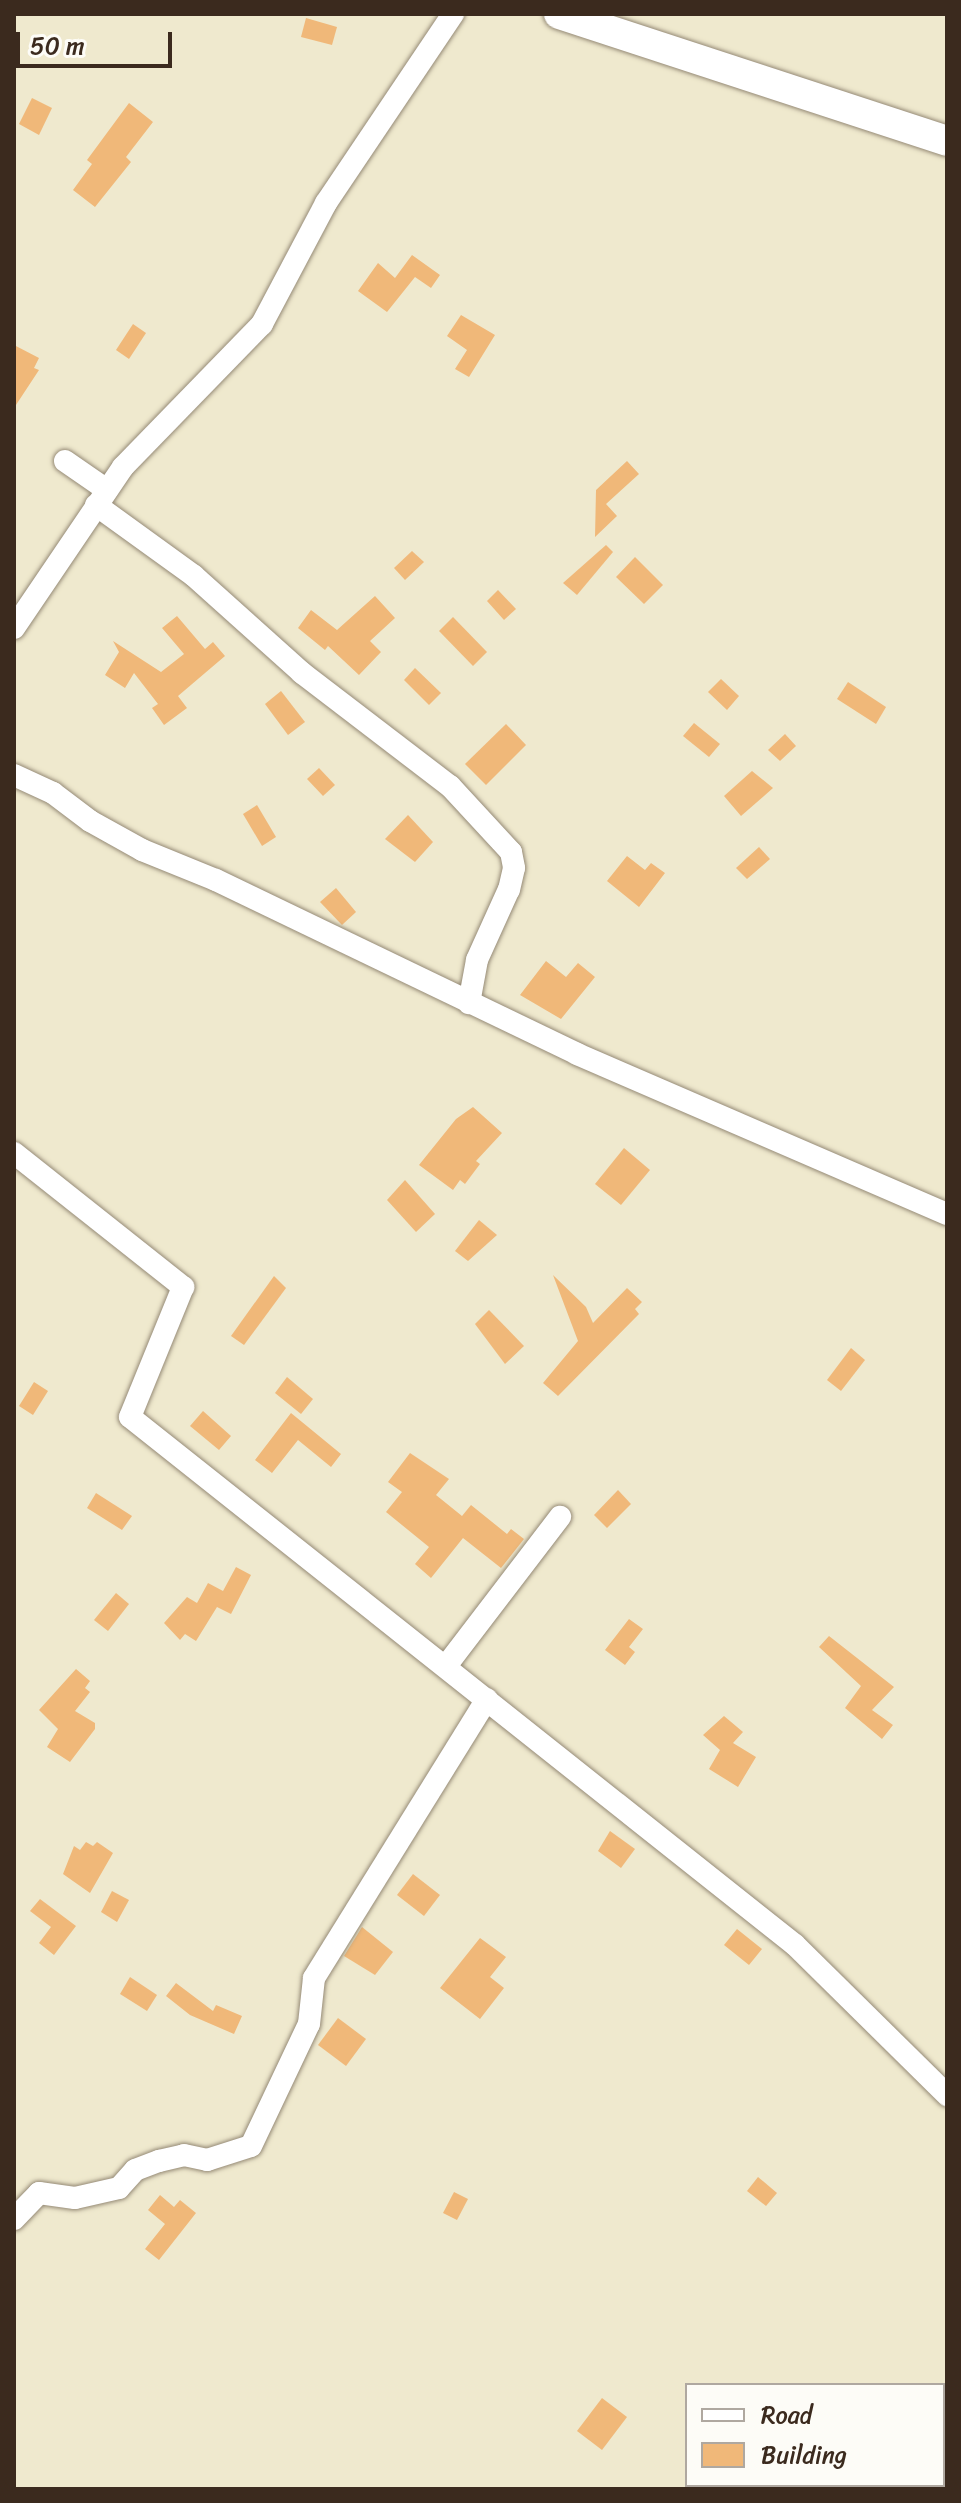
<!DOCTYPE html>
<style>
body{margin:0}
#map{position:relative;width:961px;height:2503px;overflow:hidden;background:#efe9ce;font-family:Sriracha,sans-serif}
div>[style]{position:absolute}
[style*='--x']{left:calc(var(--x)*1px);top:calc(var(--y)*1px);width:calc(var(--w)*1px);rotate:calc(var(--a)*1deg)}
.building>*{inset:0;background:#f0b879}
.roads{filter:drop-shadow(0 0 2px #958a76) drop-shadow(0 0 2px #958a76)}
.street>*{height:22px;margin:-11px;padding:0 11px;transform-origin:11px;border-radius:11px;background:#fff}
.secondary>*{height:30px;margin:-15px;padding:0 15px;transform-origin:15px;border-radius:15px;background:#fff}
span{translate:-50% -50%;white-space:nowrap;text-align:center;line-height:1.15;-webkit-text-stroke:7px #fdfcf7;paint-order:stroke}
.frame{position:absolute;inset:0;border:16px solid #3b2a1e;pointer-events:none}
.legend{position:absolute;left:685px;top:2383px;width:260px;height:104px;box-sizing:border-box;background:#fdfcf7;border:2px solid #afa8a0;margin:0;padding:10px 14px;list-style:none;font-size:24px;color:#3b2a1e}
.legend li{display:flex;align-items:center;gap:16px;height:40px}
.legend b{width:40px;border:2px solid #afa8a0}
.scale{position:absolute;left:16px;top:32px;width:156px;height:36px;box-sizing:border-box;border:4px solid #3b2a1e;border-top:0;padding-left:10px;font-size:24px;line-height:28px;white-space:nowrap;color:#3b2a1e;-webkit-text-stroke:6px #fdfcf7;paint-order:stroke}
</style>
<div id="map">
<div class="building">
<i style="clip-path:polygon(306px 18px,337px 27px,332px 45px,301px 37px)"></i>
<i style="clip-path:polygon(32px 98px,52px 108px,39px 135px,19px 124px)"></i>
<i style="clip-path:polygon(129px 103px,153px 122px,126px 157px,131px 162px,95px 207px,73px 190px,92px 164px,87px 160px)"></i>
<i style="clip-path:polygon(412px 255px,440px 275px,431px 288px,415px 277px,387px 312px,358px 291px,378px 263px,395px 278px)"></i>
<i style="clip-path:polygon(461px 315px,495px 335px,469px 377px,455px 369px,467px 350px,447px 336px)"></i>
<i style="clip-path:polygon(133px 324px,146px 333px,129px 359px,116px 350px)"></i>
<i style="clip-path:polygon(14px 345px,39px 358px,34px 368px,39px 370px,14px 408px)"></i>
<i style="clip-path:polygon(627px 461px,639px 474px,606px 504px,617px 516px,595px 537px,596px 490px)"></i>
<i style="clip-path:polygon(606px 545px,613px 552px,577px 595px,563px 583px)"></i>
<i style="clip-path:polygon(412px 551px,424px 562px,405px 580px,394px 568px)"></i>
<i style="clip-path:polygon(635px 557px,663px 585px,644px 604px,616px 577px)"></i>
<i style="clip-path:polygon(498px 590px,516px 609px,504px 620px,487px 601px)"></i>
<i style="clip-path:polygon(375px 596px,395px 618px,370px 641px,381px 652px,359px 675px,328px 646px,325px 650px,298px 628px,311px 610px,337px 630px)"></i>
<i style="clip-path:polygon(177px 616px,205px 649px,213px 642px,225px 656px,178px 696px,187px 708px,164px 725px,152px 708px,158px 704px,134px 673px,125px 688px,105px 675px,119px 652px,113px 641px,161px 672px,184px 654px,162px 628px)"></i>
<i style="clip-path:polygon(453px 617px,487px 652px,473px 666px,439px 631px)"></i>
<i style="clip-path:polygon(415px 668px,441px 693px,429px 705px,404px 680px)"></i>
<i style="clip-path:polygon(721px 679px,739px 696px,727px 710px,708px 692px)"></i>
<i style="clip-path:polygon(848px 682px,886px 707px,876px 724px,837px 699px)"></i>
<i style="clip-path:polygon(281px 691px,305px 722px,288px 735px,265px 704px)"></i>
<i style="clip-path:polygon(694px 723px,720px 744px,709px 757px,683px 736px)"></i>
<i style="clip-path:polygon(506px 724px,526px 745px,486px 785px,465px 764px)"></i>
<i style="clip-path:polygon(785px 734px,796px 746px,780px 761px,768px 750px)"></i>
<i style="clip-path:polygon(319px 768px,335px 785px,323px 796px,307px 779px)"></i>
<i style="clip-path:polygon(752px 771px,773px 788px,741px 816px,724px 796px)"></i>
<i style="clip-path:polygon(257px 805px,276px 837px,262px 846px,243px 814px)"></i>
<i style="clip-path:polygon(408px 815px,433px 842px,415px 862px,385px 839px)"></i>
<i style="clip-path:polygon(759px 847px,770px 859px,747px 879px,736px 868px)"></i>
<i style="clip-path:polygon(627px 856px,645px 870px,651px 863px,665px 873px,639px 907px,607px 881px)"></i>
<i style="clip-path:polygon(336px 888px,356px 912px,342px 925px,320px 902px)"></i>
<i style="clip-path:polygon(546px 961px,566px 977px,578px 963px,595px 977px,561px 1019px,520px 995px)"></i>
<i style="clip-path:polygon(473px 1107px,502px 1133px,476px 1161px,480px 1164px,465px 1184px,460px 1180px,453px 1190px,419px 1165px,456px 1119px)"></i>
<i style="clip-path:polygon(624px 1148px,650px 1170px,621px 1205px,595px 1184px)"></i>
<i style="clip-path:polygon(405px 1180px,435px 1214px,416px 1232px,387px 1200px)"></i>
<i style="clip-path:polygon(479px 1220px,497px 1235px,468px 1261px,455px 1251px)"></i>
<i style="clip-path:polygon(553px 1275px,586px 1307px,593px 1323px,627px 1288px,642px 1302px,635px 1309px,639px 1314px,558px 1396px,543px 1383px,578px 1341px)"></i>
<i style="clip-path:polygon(274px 1276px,286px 1288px,244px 1345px,231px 1336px)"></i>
<i style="clip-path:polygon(489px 1310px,524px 1346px,505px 1364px,475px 1324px)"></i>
<i style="clip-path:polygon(851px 1348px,865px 1360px,841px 1391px,827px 1380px)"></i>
<i style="clip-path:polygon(287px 1377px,313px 1399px,301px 1414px,275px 1393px)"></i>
<i style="clip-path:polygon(34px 1382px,48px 1391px,33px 1415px,19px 1406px)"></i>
<i style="clip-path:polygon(203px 1411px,231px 1436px,219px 1450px,190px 1426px)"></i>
<i style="clip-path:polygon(291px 1413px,341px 1454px,331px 1467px,298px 1440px,272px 1473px,255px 1460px)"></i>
<i style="clip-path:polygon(410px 1453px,449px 1479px,436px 1495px,462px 1516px,471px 1505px,507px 1534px,511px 1529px,524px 1539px,501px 1568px,463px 1538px,431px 1578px,415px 1564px,429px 1547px,386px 1512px,402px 1492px,388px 1482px)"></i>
<i style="clip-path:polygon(618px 1490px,631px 1504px,607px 1528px,594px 1515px)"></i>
<i style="clip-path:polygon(96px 1493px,132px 1516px,122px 1530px,87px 1508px)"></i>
<i style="clip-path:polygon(236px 1567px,251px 1575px,231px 1614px,217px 1607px,196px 1641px,185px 1634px,180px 1640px,164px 1623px,187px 1597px,197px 1603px,208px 1583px,223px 1591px)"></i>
<i style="clip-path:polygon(116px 1593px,129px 1604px,108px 1631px,94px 1620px)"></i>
<i style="clip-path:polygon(629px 1619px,643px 1629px,629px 1647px,635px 1652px,625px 1665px,605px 1650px)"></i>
<i style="clip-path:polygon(829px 1636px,894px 1687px,872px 1710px,893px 1725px,882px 1739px,845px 1708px,861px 1686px,819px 1647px)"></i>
<i style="clip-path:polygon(76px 1669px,90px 1681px,85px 1688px,90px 1692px,75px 1711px,95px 1723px,95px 1729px,70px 1762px,47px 1747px,58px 1729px,39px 1710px)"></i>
<i style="clip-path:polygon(724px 1716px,743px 1732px,733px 1743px,756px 1757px,738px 1787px,709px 1769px,720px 1750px,703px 1735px)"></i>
<i style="clip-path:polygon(610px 1831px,635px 1849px,621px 1868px,598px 1851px)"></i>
<i style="clip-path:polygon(86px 1842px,93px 1846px,97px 1842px,113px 1853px,90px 1893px,63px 1874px,74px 1846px,80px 1850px)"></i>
<i style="clip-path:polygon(413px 1874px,440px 1895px,424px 1916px,397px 1895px)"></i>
<i style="clip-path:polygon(112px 1891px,129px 1900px,117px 1922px,101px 1912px)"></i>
<i style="clip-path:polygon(40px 1899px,76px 1926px,54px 1955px,39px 1943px,51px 1927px,30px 1911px)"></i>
<i style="clip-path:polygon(362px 1927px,393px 1952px,375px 1975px,344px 1956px)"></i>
<i style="clip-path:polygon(737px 1929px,762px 1949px,749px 1965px,724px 1945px)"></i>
<i style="clip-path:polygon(480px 1938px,506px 1957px,490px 1977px,504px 1988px,480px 2019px,440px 1988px)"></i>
<i style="clip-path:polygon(130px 1977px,157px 1995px,147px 2011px,120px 1994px)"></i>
<i style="clip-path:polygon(176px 1983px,213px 2011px,216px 2005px,242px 2016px,234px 2034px,190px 2015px,166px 1996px)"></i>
<i style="clip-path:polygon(338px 2018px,366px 2039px,346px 2066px,318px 2045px)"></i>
<i style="clip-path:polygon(758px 2177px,777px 2193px,766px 2206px,747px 2191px)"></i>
<i style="clip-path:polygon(454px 2192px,468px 2199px,457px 2220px,443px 2213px)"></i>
<i style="clip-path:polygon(160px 2195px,174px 2207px,180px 2200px,196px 2213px,159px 2260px,145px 2249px,165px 2224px,148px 2210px)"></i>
<i style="clip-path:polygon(602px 2398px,627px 2417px,602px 2450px,577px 2431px)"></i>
</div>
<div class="roads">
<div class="street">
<i style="--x:65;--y:461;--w:51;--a:34.6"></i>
<i style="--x:96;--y:505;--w:121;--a:35.9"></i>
<i style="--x:194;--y:576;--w:145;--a:41.9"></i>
<i style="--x:302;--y:673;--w:186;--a:37.4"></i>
<i style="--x:450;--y:786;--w:90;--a:47.3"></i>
<i style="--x:511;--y:852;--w:16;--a:79"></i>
<i style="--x:514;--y:868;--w:22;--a:103"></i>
<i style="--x:509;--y:889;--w:78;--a:114.3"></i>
<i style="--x:477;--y:960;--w:44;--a:100.5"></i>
<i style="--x:14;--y:628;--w:194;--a:-55.9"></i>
<i style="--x:123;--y:467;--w:199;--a:-45.8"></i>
<i style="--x:262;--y:324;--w:137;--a:-62.1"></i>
<i style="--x:326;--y:203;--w:228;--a:-56.1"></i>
<i style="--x:14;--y:775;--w:43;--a:24.8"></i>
<i style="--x:53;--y:793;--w:46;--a:37.1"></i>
<i style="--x:90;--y:821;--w:60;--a:29.1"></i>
<i style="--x:142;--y:850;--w:80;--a:22.1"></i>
<i style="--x:216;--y:880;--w:401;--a:25.7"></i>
<i style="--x:577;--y:1054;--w:403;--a:23.4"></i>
<i style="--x:14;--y:1153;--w:216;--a:38.4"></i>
<i style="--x:183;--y:1287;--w:140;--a:112.2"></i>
<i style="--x:130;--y:1417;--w:849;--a:38.45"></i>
<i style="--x:795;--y:1945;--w:214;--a:44.6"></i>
<i style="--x:446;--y:1666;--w:188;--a:-52.6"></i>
<i style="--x:14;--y:2219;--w:36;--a:-46"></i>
<i style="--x:39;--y:2193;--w:36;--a:8"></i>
<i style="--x:75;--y:2198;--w:45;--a:-12.8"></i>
<i style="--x:119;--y:2188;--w:24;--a:-48"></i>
<i style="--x:135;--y:2170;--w:26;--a:-21"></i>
<i style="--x:159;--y:2161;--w:26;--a:-13"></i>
<i style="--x:184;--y:2155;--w:24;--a:12"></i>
<i style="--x:207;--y:2160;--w:46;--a:-17.7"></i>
<i style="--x:251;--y:2146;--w:135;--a:-64.6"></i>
<i style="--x:309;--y:2024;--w:46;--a:-83.8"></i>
<i style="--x:314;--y:1978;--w:328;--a:-58.2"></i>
</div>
<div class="secondary">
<i style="--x:559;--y:14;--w:408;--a:18.1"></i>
</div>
</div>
<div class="frame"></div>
<ul class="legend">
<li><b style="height:10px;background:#fff"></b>Road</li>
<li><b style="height:22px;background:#f0b879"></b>Building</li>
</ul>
<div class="scale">50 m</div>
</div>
